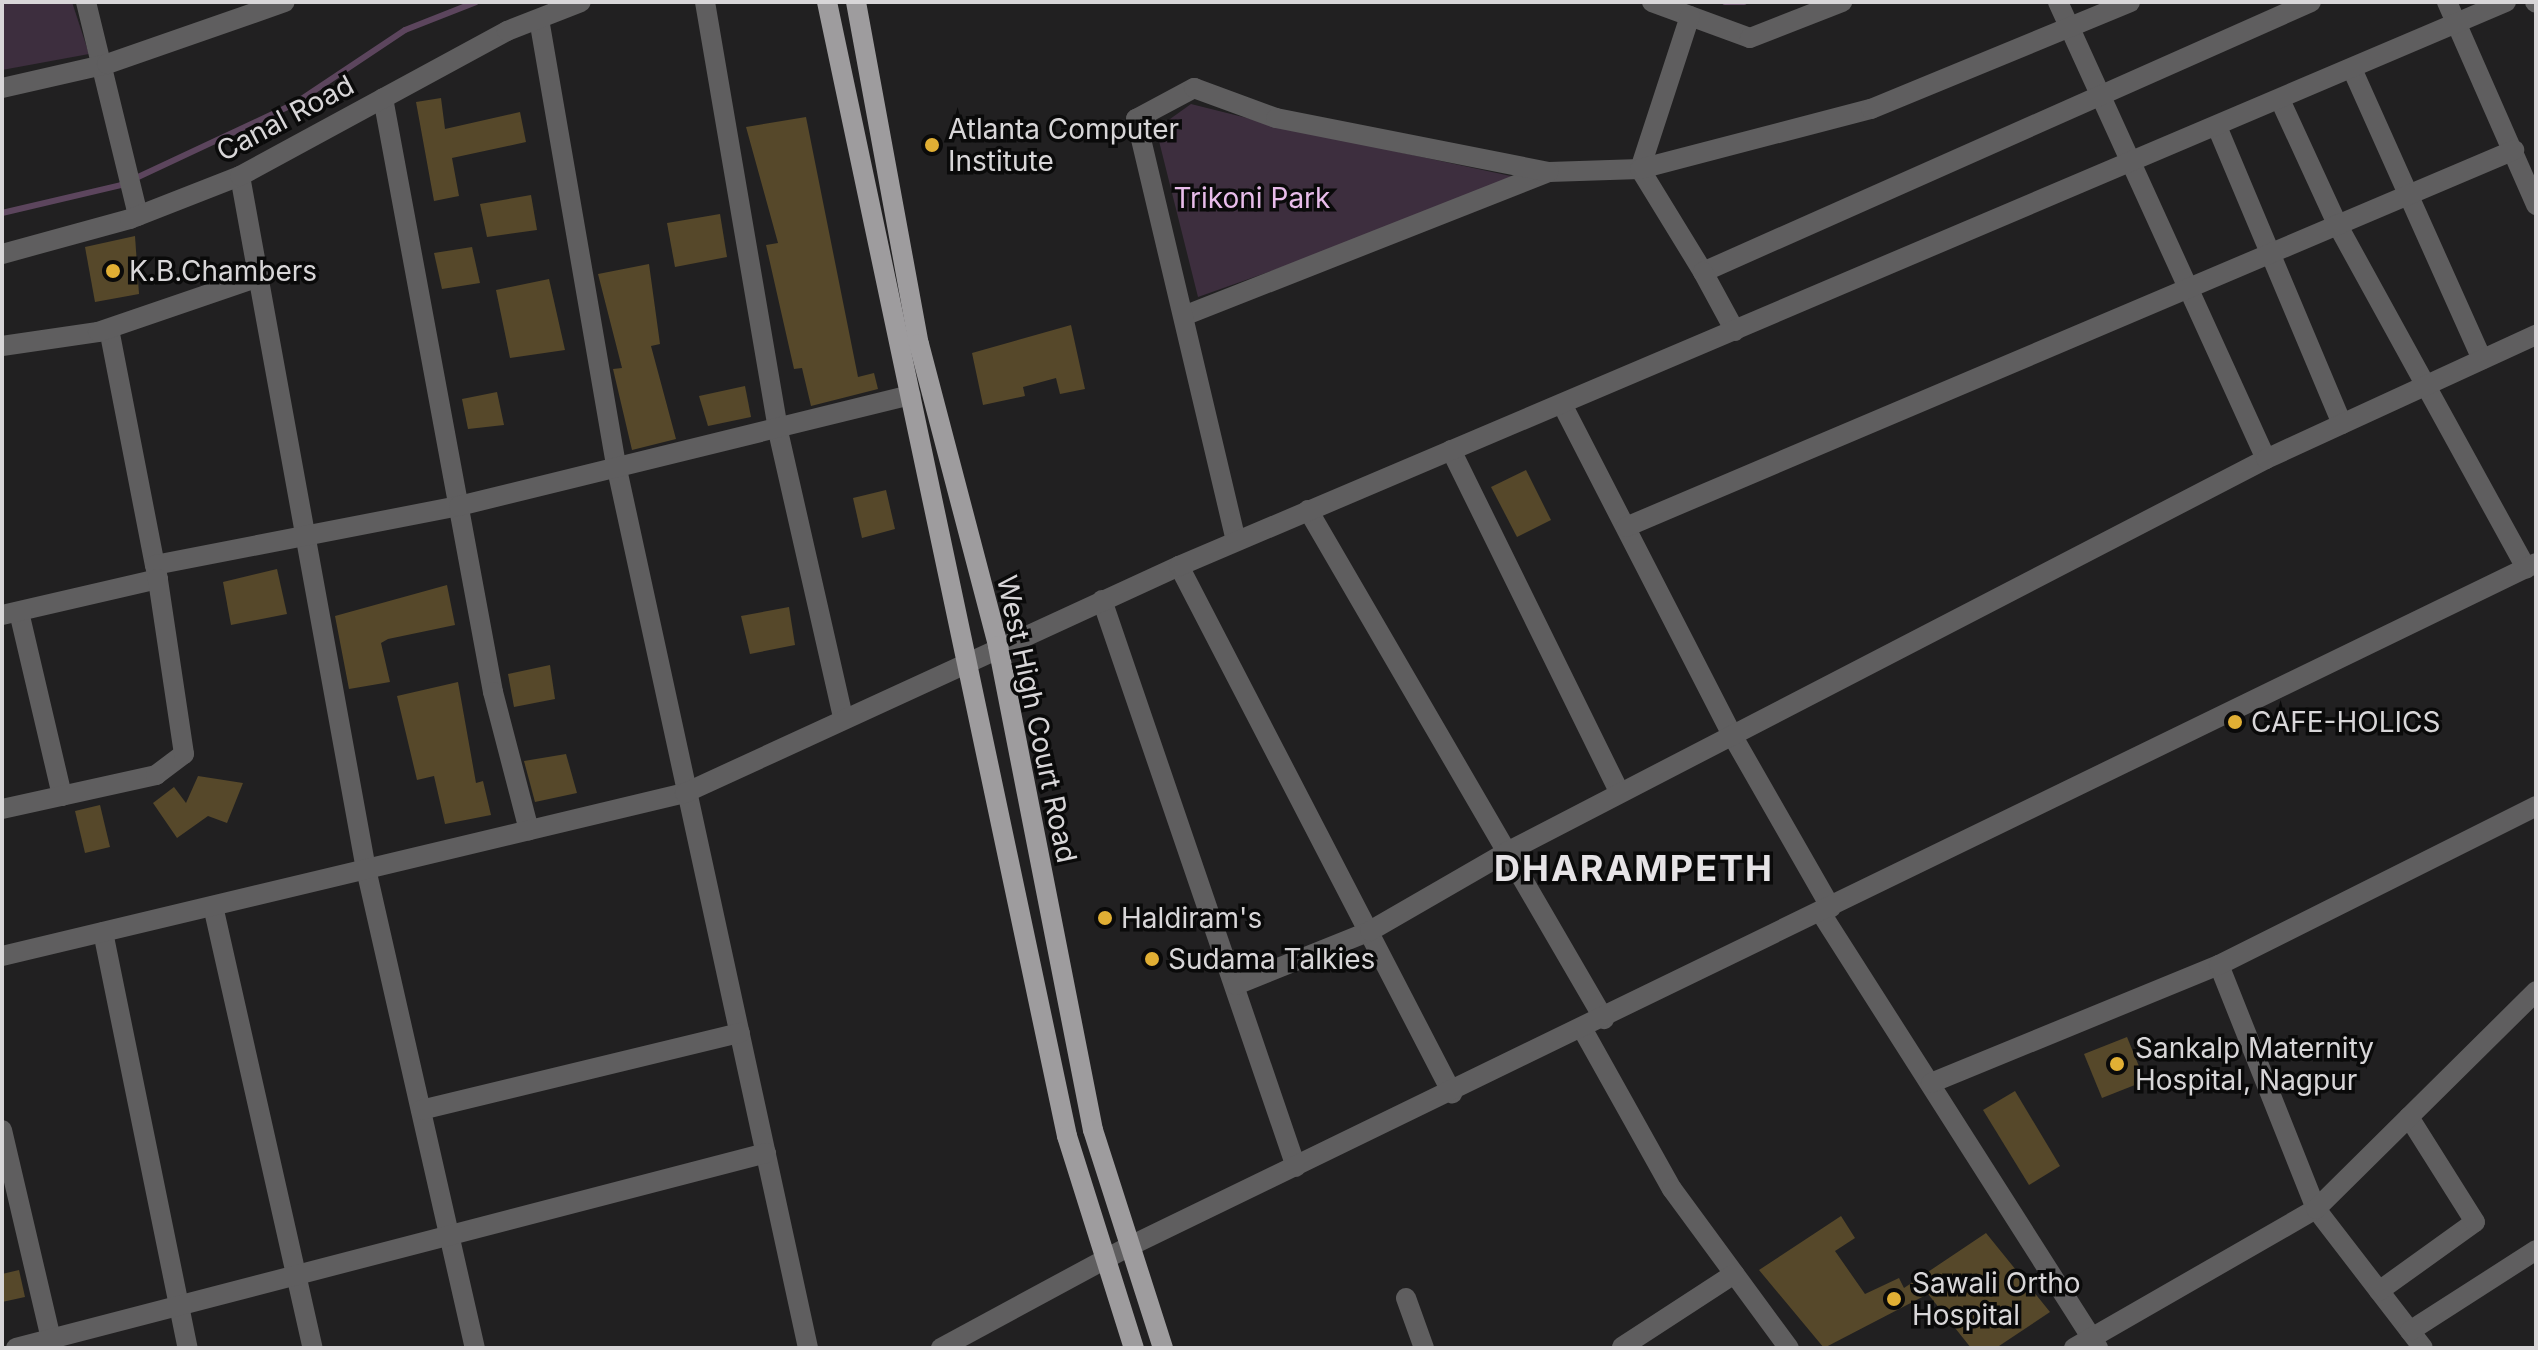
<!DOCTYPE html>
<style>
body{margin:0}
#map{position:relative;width:2538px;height:1350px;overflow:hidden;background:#212021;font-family:Inter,sans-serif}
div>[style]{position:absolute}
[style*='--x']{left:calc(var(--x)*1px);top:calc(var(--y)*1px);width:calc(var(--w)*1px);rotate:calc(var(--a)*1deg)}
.green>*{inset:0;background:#3d2e3e}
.stream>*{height:6px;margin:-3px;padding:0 3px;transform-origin:3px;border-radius:3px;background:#5c455d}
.building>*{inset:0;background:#56482a}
.minor>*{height:20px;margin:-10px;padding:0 10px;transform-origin:10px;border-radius:10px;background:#5f5e5f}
.tertiary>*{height:20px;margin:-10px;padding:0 10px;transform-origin:10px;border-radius:10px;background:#5f5e5f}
.primary>*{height:20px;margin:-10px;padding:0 10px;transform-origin:10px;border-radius:10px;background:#9e9c9e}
.dots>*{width:22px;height:22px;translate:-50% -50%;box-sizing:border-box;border:4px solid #0a0a0a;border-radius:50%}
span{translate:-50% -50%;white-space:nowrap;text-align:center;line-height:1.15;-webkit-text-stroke:7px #0a0a0a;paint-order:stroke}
.street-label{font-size:28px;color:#d8d6d8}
.poi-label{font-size:28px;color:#d8d6d8}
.left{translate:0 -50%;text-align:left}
.park-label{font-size:28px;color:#e8bcea}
.district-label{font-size:36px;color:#e6e3e6;font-weight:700;letter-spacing:2px}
.frame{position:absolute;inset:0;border:4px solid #d8d6d8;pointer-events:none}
</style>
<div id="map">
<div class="green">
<i style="clip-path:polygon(2px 2px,72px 2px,89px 54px,2px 70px)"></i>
<i style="clip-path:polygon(1191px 104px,1291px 129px,1529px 180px,1198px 297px,1156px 129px)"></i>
</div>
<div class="stream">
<i style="--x:1725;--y:2;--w:19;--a:0"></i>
<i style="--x:2;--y:213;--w:122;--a:-13.2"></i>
<i style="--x:121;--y:185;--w:191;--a:-25.1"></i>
<i style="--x:294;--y:104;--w:133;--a:-33.7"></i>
<i style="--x:405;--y:30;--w:76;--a:-21.5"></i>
</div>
<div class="building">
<i style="clip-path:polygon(441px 98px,445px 129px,520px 112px,526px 142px,452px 158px,459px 196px,434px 201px,416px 102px)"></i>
<i style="clip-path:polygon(806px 117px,858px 377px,874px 373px,878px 389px,811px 406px,802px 368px,794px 369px,766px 245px,778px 243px,746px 127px)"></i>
<i style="clip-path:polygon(531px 195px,537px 230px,487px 237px,480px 204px)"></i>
<i style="clip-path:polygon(720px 214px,727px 257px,675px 267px,667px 223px)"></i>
<i style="clip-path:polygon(135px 236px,139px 294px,95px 302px,85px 247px)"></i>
<i style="clip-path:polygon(472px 247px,480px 283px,442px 289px,434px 253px)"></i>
<i style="clip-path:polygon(649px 264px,660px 344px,651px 346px,676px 439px,632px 450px,613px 369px,622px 368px,598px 274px)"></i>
<i style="clip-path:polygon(549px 279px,565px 350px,510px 358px,496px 290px)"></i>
<i style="clip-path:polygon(1071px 325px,1085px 389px,1060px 394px,1056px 378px,1023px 387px,1025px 396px,983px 405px,972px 353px)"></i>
<i style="clip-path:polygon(745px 386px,751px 417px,708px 426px,699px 396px)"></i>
<i style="clip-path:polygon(497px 392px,504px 425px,468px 429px,462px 399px)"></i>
<i style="clip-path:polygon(1526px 470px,1551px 520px,1517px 537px,1491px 487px)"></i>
<i style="clip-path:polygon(886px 490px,895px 529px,862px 538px,853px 498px)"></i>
<i style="clip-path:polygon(277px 569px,287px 614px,231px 625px,223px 582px)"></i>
<i style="clip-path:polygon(447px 585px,455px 625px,388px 639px,381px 643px,390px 682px,349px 689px,335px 616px)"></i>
<i style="clip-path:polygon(789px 607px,795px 645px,750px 654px,741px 616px)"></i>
<i style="clip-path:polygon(550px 665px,555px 699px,514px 707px,508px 674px)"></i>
<i style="clip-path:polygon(458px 682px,476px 783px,483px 781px,491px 815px,445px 824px,434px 776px,417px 780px,397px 696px)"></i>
<i style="clip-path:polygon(566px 754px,577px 793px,535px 802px,524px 761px)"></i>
<i style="clip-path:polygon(198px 776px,243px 783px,227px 823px,208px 816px,177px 838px,153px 803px,174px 787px,186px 803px)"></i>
<i style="clip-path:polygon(100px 805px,110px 847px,85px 853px,75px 811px)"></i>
<i style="clip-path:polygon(2127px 1037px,2145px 1081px,2102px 1098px,2084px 1054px)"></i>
<i style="clip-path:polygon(2015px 1091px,2060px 1166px,2029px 1185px,1983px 1110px)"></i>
<i style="clip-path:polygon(1841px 1216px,1855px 1238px,1835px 1251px,1865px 1294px,1899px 1278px,1904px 1288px,1986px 1233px,2050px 1312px,1996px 1348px,1971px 1348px,1928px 1294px,1824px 1348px,1759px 1270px)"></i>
<i style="clip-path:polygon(19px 1270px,25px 1297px,2px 1302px,2px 1274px)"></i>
</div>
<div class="minor">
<i style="--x:86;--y:2;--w:220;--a:76.3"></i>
<i style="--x:705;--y:2;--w:435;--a:80.3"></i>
<i style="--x:778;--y:431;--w:292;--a:77.2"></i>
<i style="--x:1652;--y:2;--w:104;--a:20.2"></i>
<i style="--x:1750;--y:38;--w:99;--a:-21.4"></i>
<i style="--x:2058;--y:2;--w:502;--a:65.53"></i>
<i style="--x:2447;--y:2;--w:222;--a:66.3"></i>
<i style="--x:2535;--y:2;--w:1;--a:45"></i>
<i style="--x:1690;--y:16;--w:161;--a:108.1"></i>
<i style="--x:1640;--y:169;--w:121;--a:58.5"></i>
<i style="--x:1703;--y:272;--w:665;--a:-23.94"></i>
<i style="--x:539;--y:19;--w:457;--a:80.2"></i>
<i style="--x:617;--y:469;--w:900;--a:77.74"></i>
<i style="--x:2353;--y:71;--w:316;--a:65.9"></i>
<i style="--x:2;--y:88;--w:108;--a:-12.9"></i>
<i style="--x:107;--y:64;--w:188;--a:-19.2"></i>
<i style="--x:383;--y:98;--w:604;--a:79.51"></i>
<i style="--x:493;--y:692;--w:143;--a:75.4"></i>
<i style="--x:2281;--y:102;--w:134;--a:65.3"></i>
<i style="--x:2337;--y:224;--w:393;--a:61.2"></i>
<i style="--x:2218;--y:129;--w:320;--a:67.2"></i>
<i style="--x:240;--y:176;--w:704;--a:79.7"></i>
<i style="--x:366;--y:869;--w:491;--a:77.2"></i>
<i style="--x:2;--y:254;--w:133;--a:-15.3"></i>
<i style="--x:130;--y:219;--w:118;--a:-21.4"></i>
<i style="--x:240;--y:176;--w:304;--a:-28.5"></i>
<i style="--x:507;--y:31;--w:79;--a:-21.4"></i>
<i style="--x:1703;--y:272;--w:67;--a:61.5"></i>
<i style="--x:1186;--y:315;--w:390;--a:-21.5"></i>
<i style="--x:1549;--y:172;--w:91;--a:-1.9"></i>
<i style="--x:1640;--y:169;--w:239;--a:-14.6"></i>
<i style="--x:1871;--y:109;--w:280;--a:-22.4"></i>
<i style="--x:109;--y:329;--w:240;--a:79"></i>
<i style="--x:2;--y:346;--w:97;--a:-8.3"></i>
<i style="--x:98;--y:332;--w:170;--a:-18.9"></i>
<i style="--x:1562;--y:404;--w:372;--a:62.8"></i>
<i style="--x:1732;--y:735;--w:199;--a:60.2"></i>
<i style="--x:1451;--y:450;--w:382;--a:63.8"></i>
<i style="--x:1308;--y:510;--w:589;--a:59.82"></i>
<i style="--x:1626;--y:527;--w:965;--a:-23"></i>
<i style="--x:1236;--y:541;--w:434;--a:-103.3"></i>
<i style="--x:1136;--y:119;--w:66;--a:-28.1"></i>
<i style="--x:1194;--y:88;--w:87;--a:20.1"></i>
<i style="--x:1276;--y:118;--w:278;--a:11.2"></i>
<i style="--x:1179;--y:566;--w:594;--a:62.61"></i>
<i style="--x:1102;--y:600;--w:599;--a:71.11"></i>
<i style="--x:19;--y:612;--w:189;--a:76.8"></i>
<i style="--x:2;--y:615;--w:160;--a:-13"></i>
<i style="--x:158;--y:579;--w:14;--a:-102"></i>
<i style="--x:155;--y:565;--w:310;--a:-11"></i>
<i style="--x:459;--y:506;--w:465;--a:-13.8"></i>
<i style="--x:2;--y:809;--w:158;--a:-12.4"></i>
<i style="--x:156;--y:775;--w:35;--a:-37"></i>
<i style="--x:184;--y:754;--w:177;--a:-98.5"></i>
<i style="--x:213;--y:906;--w:453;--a:77.3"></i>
<i style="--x:1821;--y:913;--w:516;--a:57.51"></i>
<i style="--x:103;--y:932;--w:425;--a:78.5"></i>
<i style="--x:2;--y:956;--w:702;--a:-13.42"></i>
<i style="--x:685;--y:793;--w:544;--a:-24.68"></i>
<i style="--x:1179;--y:566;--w:1442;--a:-23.03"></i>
<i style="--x:2219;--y:965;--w:263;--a:68.3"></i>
<i style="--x:2316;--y:1209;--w:175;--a:52.4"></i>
<i style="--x:1236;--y:985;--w:144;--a:-21.9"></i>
<i style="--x:1370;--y:931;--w:158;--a:-30"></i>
<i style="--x:1507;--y:852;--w:855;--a:-27.37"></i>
<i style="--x:2266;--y:459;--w:297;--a:-24.7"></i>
<i style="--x:1583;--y:1030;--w:182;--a:60.8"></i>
<i style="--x:1672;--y:1189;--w:197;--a:53.7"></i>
<i style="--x:1931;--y:1083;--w:311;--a:-22.3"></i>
<i style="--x:2219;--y:965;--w:355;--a:-26.6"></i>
<i style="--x:421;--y:1110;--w:328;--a:-13.6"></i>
<i style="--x:2;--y:1130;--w:224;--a:76.8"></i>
<i style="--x:2379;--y:1291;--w:118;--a:-35.7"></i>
<i style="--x:2475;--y:1222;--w:124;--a:-122.2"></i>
<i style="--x:1406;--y:1298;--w:53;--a:70.2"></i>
<i style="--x:2410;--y:1331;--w:150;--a:-32.7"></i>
<i style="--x:1622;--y:1347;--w:134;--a:-33.1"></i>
<i style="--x:16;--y:1348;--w:775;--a:-14.57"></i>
<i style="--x:2074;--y:1348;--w:279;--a:-29.9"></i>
<i style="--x:2316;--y:1209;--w:310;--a:-44.7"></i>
</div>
<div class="tertiary">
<i style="--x:941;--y:1348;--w:213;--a:-28.4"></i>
<i style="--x:1128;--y:1247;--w:1565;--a:-25.91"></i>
</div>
<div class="primary">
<i style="--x:827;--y:2;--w:1159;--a:78.05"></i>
<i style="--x:1067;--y:1136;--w:222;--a:72.5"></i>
<i style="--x:856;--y:2;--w:348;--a:79.6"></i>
<i style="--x:919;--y:344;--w:312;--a:75.3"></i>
<i style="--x:998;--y:646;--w:493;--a:78.9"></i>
<i style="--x:1093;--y:1130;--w:229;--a:72.2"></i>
</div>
<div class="dots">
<i style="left:932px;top:145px;background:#e1af34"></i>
<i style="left:113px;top:271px;background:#e1af34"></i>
<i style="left:2235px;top:722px;background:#e1af34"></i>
<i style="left:1105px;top:918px;background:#e1af34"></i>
<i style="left:1152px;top:959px;background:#e1af34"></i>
<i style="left:2117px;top:1064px;background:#e1af34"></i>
<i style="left:1894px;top:1299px;background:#e1af34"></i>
</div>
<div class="street-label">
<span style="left:285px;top:118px;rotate:-28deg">Canal Road</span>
<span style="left:1037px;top:719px;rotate:78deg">West High Court Road</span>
</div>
<div class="poi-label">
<span class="left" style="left:948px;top:145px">Atlanta Computer<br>Institute</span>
<span class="left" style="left:129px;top:271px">K.B.Chambers</span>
<span class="left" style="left:2251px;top:722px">CAFE-HOLICS</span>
<span class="left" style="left:1121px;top:918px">Haldiram's</span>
<span class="left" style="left:1168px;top:959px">Sudama Talkies</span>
<span class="left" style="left:2135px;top:1064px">Sankalp Maternity<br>Hospital, Nagpur</span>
<span class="left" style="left:1912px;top:1299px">Sawali Ortho<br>Hospital</span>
</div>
<div class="park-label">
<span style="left:1252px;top:198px">Trikoni Park</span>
</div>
<div class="district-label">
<span style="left:1634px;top:869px">DHARAMPETH</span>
</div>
<div class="frame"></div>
</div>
